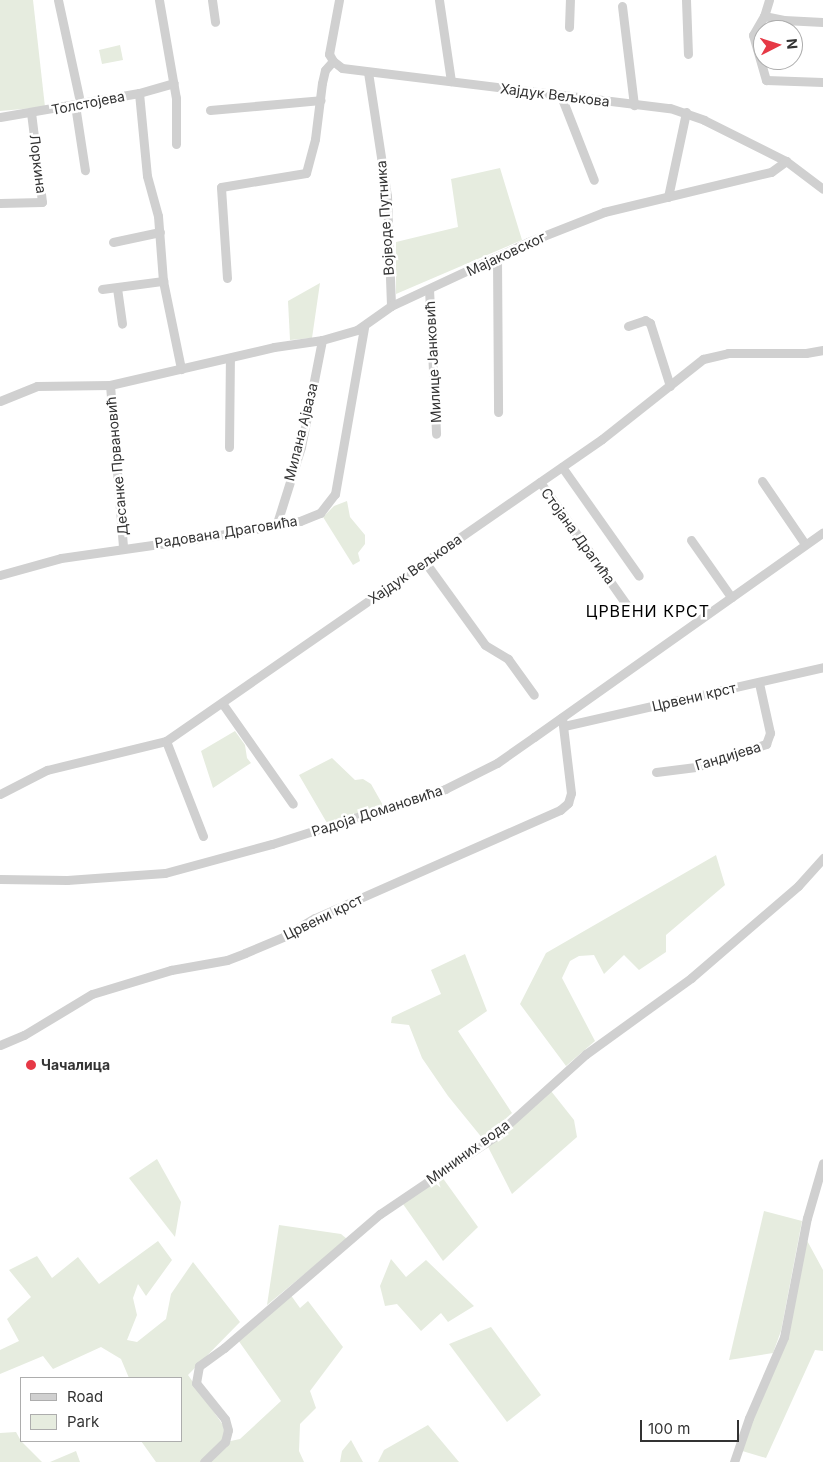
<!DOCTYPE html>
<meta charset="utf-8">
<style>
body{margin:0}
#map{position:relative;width:823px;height:1462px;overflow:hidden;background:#fff;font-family:Inter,sans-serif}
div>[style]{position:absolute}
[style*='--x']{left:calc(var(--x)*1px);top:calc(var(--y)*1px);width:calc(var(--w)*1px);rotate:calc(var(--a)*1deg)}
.green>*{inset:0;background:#e6ecdf}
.minor>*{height:9px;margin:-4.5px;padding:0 4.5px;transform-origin:4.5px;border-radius:4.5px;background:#d0d0d0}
.dots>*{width:14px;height:14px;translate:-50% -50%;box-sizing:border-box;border:2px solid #fff;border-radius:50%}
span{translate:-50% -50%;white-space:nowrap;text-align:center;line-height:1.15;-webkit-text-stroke:5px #fff;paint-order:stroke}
.street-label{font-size:14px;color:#333}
.poi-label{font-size:14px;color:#333;font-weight:700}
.left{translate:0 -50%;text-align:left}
.quarter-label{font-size:16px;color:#000;letter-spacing:1px}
.legend{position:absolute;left:20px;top:1377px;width:162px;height:65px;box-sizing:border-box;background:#fff;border:1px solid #adadad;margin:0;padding:6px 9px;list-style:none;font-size:15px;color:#333}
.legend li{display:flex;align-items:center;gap:10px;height:25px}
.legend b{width:25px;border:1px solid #adadad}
.north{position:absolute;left:753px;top:20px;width:50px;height:50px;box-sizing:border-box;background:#fff;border:1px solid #adadad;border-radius:50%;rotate:85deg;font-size:14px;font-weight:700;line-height:20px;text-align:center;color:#333}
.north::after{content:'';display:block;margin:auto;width:18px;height:22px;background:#e63946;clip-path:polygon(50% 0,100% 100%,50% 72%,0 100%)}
.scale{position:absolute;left:640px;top:1420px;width:99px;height:22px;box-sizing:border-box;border:2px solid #333;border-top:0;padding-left:6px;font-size:15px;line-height:18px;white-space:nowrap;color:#333;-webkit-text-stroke:4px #fff;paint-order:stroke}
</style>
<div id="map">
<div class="green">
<i style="clip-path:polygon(0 0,33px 0,45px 107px,0 111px)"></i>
<i style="clip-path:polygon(120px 45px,123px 60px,102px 64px,99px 50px)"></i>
<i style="clip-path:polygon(500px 168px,522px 240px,396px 294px,396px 242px,458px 227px,451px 179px)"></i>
<i style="clip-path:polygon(320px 283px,312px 338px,290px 340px,288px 301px)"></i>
<i style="clip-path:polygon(347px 501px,350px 517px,365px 535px,365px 544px,358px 553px,360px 561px,353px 565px,323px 517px,334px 506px)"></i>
<i style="clip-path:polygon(235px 731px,245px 745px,247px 758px,251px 763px,213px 788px,201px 751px)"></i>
<i style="clip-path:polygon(332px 758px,355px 780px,363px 779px,371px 784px,384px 807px,327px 823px,299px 775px)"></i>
<i style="clip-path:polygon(716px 855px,725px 885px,666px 935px,666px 952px,639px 970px,624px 955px,604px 974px,594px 955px,579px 956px,570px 961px,562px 978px,595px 1041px,566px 1066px,520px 1004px,546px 953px)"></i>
<i style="clip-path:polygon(465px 954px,487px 1011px,458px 1031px,512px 1113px,483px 1139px,448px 1096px,422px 1058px,409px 1025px,391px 1023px,392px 1017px,441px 994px,431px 970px)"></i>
<i style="clip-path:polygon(551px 1091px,574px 1120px,577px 1137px,512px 1194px,487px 1145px)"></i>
<i style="clip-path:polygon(157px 1159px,181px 1202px,175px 1237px,129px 1178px)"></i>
<i style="clip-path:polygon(442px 1177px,478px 1227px,443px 1261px,403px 1204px)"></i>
<i style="clip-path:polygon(764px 1211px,802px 1221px,781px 1331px,773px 1353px,729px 1360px)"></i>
<i style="clip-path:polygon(279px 1225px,341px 1234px,347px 1239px,267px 1305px)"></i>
<i style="clip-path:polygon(804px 1235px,823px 1270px,823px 1351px,815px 1350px,766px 1458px,739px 1450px,784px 1337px)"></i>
<i style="clip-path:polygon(158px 1241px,172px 1260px,146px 1296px,138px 1284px,133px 1298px,137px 1315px,127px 1340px,137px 1342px,166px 1319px,171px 1294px,193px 1262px,240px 1322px,188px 1375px,223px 1425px,226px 1442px,240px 1439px,281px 1401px,238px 1340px,290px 1294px,300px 1308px,308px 1301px,343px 1347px,310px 1391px,316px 1408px,300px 1424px,299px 1451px,304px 1462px,156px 1462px,141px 1441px,181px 1441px,181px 1378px,129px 1378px,121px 1359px,101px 1347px,53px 1369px,43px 1356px,0 1374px,0 1350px,19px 1341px,7px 1319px,31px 1297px,9px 1270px,37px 1256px,52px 1278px,78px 1257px,99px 1284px)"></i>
<i style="clip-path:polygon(391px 1259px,406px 1277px,426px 1260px,474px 1306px,448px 1322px,441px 1313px,421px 1331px,397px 1304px,385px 1306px,380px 1286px)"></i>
<i style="clip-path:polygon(491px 1327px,541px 1395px,507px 1422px,449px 1344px)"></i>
<i style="clip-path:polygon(428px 1425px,459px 1462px,378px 1462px,384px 1450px)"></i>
<i style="clip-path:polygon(16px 1432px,21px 1441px,42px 1462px,0 1462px,0 1433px)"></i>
<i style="clip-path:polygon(351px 1440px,363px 1462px,340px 1462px,342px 1451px)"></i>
<i style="clip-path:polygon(76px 1451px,80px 1462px,50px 1462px)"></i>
</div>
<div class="minor">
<i style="--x:58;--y:0;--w:99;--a:77.8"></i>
<i style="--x:159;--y:0;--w:99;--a:80.2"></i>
<i style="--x:176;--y:98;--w:46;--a:90"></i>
<i style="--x:212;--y:0;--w:22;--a:82"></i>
<i style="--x:339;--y:0;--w:55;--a:100.5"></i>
<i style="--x:329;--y:54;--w:8;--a:60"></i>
<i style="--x:333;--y:61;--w:11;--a:38"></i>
<i style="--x:342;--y:68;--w:330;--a:7"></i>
<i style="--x:670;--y:108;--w:36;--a:19"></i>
<i style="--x:704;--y:120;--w:92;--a:26.6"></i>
<i style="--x:786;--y:161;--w:46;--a:37.1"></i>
<i style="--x:439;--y:0;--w:82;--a:81.6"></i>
<i style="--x:686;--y:0;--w:54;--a:87.9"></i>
<i style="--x:769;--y:0;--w:17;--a:107"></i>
<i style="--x:764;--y:16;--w:22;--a:120"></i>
<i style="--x:753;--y:35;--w:47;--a:73.9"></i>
<i style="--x:766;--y:80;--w:57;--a:2"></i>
<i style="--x:622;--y:6;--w:100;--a:83.1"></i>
<i style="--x:764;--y:16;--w:20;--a:11"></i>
<i style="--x:784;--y:20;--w:39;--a:3"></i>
<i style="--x:569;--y:27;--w:27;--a:-88"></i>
<i style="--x:368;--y:72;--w:125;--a:81.3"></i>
<i style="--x:387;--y:196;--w:110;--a:87.9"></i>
<i style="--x:139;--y:93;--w:83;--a:84.5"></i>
<i style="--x:147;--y:176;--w:41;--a:74.6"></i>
<i style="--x:158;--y:216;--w:65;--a:85.6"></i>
<i style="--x:163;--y:281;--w:90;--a:78.4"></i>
<i style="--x:561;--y:96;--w:90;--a:68.6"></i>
<i style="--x:75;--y:105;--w:66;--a:81.3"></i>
<i style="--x:210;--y:110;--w:111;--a:-5.1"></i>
<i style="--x:0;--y:117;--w:141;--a:-9.8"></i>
<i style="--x:139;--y:93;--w:36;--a:-16"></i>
<i style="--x:668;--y:197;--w:87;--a:-78"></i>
<i style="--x:0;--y:203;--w:42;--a:-1.4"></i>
<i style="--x:42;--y:202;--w:90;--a:-97"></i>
<i style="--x:113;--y:242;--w:48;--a:-12"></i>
<i style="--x:497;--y:258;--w:154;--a:89.6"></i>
<i style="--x:227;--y:278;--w:91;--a:-93.8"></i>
<i style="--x:221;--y:187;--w:86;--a:-9.4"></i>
<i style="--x:306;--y:173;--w:35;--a:-75"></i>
<i style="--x:315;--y:139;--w:56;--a:-82.9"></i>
<i style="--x:322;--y:83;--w:13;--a:-77"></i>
<i style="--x:325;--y:70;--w:12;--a:-48"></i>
<i style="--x:117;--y:288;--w:36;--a:82"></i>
<i style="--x:102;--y:289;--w:62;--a:-7.5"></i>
<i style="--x:429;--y:289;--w:145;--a:87.2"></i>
<i style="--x:628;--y:326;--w:18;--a:-19"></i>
<i style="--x:645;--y:320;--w:6;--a:31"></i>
<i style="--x:650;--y:323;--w:66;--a:72.4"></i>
<i style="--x:110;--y:385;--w:164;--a:85.4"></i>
<i style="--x:0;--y:401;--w:40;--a:-22"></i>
<i style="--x:37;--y:386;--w:73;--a:-0.8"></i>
<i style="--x:110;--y:385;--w:168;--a:-13"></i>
<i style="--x:274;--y:347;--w:49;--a:-8.3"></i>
<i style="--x:322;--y:340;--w:36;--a:-16"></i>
<i style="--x:357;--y:330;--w:42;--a:-35.2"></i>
<i style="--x:391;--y:306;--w:151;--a:-25"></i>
<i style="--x:528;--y:242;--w:82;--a:-21.5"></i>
<i style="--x:604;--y:212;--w:172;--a:-13.5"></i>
<i style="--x:771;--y:172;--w:19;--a:-36"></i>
<i style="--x:229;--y:447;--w:89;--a:-89.4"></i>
<i style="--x:562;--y:467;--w:133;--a:54.8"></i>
<i style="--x:762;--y:481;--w:76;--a:55.7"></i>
<i style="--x:540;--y:482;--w:161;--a:54.8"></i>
<i style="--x:277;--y:523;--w:80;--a:-72.5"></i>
<i style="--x:301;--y:447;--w:109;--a:-78.9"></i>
<i style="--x:691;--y:540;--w:70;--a:54.9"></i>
<i style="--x:425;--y:562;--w:102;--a:54.1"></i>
<i style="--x:485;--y:645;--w:27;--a:31"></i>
<i style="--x:508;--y:659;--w:44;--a:54.2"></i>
<i style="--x:0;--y:575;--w:63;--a:-15.6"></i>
<i style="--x:61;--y:558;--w:142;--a:-8.1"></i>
<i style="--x:202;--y:538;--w:99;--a:-9.8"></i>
<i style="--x:300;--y:521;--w:22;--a:-22"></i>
<i style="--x:320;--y:513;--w:24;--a:-52"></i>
<i style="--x:335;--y:494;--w:169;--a:-80.1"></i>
<i style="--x:222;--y:703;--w:123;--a:54.9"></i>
<i style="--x:564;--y:726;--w:266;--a:-12.8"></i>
<i style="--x:166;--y:741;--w:102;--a:68.7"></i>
<i style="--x:656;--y:772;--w:40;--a:-7.1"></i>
<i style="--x:696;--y:767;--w:74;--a:-18.2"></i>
<i style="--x:766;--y:744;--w:12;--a:-70"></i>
<i style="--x:770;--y:733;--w:51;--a:-102.4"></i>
<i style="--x:0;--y:794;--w:53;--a:-27.1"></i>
<i style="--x:47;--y:770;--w:122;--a:-13.7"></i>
<i style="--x:166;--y:741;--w:530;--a:-34.71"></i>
<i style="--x:602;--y:439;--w:129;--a:-38.4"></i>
<i style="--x:703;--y:359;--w:26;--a:-13"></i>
<i style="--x:728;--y:353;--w:78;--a:0"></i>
<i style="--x:806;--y:353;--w:17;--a:-10"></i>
<i style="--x:0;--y:879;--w:67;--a:0.9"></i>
<i style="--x:67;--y:880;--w:98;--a:-4.1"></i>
<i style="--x:165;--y:873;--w:111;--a:-15.2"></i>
<i style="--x:272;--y:844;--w:182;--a:-17.6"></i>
<i style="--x:445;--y:789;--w:58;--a:-26.6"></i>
<i style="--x:497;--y:763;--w:45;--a:-35.1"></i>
<i style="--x:534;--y:737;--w:354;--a:-35.3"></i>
<i style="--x:0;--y:1045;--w:26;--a:-23"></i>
<i style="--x:24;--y:1035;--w:79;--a:-31.1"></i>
<i style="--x:92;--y:994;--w:83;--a:-16.9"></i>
<i style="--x:171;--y:970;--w:57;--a:-10.1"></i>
<i style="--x:227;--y:960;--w:19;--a:-21"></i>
<i style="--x:245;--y:953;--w:41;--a:-22.8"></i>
<i style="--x:283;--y:937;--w:37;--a:-31"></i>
<i style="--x:315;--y:918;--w:268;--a:-23.8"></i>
<i style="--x:560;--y:810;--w:11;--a:-41"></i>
<i style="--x:568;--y:803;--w:10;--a:-73"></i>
<i style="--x:571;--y:793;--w:76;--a:-96.8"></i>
<i style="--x:204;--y:1462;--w:29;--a:-44"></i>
<i style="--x:225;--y:1442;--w:12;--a:-76"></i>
<i style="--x:228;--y:1430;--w:11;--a:-105"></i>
<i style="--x:225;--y:1419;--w:46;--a:-128.9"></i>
<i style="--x:196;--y:1383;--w:17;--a:-80"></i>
<i style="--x:199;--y:1366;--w:31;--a:-36"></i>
<i style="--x:224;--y:1348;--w:206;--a:-40.7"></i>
<i style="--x:380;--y:1214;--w:138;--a:-34"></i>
<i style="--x:494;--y:1137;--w:124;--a:-42.1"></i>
<i style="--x:586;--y:1054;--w:130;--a:-35.9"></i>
<i style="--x:691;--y:978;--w:141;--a:-40.7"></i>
<i style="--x:798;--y:886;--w:38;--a:-48"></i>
<i style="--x:734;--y:1462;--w:46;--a:-71.2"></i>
<i style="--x:749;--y:1418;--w:88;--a:-66.6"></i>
<i style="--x:784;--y:1337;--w:121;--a:-79.1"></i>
<i style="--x:807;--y:1218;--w:57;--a:-73.8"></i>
</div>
<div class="dots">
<i style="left:31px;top:1065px;background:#e63946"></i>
</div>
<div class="street-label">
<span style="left:555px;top:95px;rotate:7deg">Хајдук Вељкова</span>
<span style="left:88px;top:103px;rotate:-11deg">Толстојева</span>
<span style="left:38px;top:164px;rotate:83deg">Лоркина</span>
<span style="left:385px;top:218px;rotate:-94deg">Војводе Путника</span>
<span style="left:506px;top:254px;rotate:-25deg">Мајаковског</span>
<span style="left:433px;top:362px;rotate:-93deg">Милице Јанковић</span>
<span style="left:301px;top:432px;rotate:-76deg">Милана Ајваза</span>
<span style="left:117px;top:466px;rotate:-95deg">Десанке Првановић</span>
<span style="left:226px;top:532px;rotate:-9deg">Радована Драговића</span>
<span style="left:578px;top:536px;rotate:54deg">Стојана Драгића</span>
<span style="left:415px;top:569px;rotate:-35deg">Хајдук Вељкова</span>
<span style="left:694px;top:697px;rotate:-13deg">Црвени крст</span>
<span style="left:728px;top:756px;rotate:-17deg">Гандијева</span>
<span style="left:377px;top:811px;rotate:-18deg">Радоја Домановића</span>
<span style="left:323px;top:917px;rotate:-26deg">Црвени крст</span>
<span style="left:468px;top:1152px;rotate:-36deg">Мининих вода</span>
</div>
<div class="poi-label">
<span class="left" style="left:41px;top:1065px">Чачалица</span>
</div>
<div class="quarter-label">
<span style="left:648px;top:611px">ЦРВЕНИ КРСТ</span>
</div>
<ul class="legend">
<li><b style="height:6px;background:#d0d0d0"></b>Road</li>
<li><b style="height:14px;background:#e6ecdf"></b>Park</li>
</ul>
<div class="north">N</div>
<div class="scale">100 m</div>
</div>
